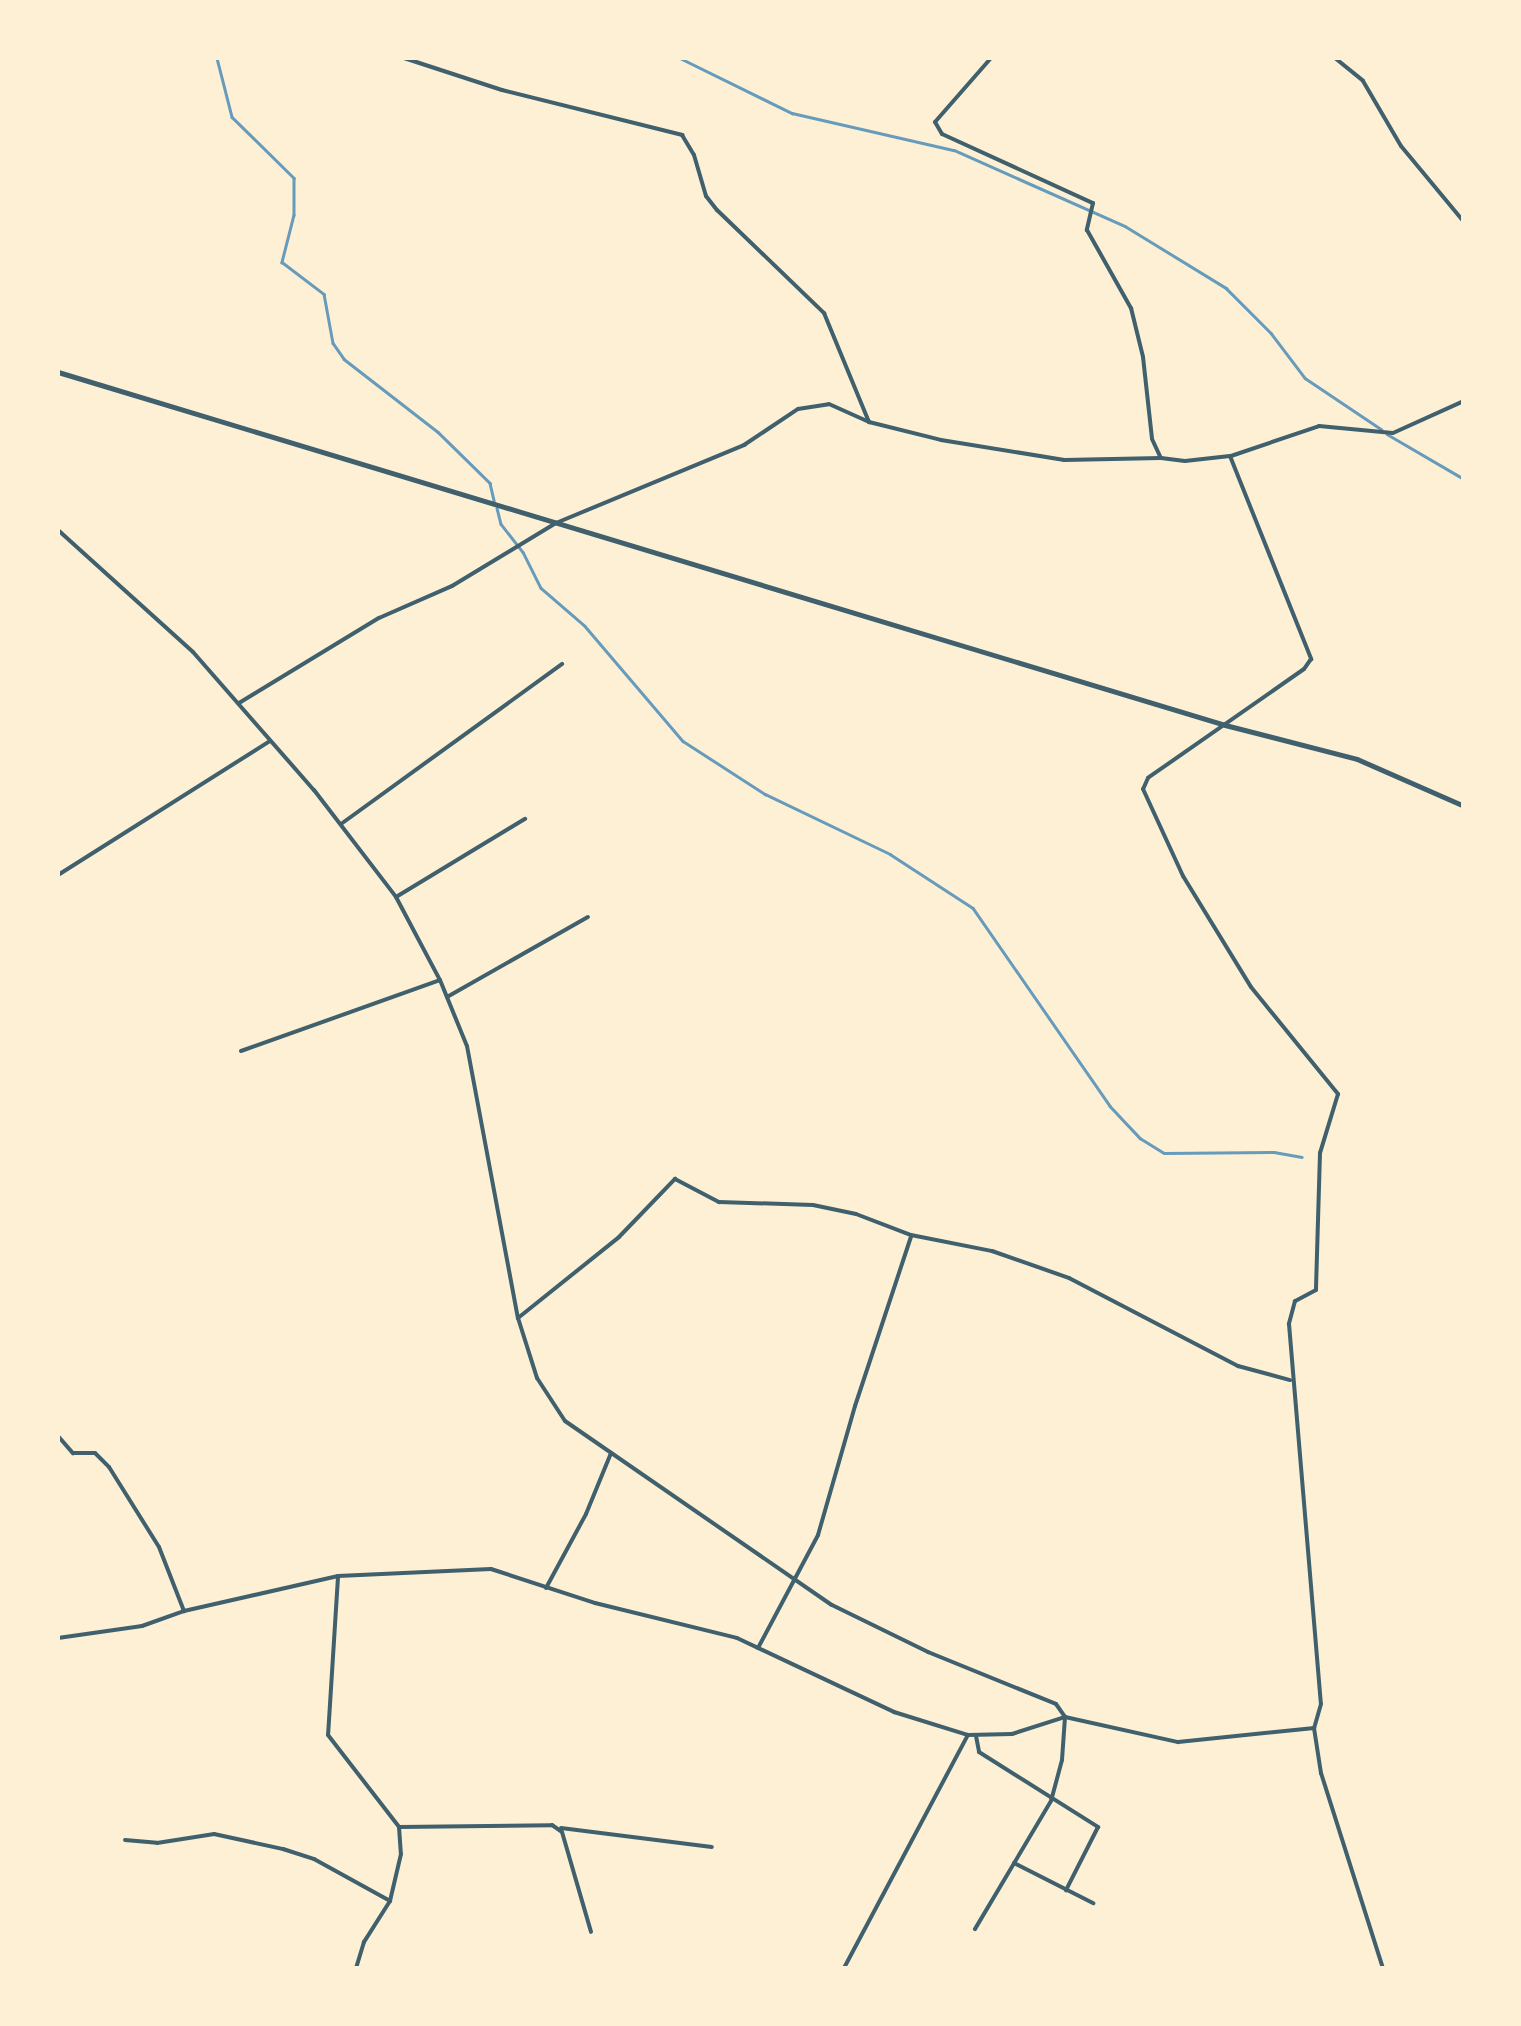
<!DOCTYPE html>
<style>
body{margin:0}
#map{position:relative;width:1521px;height:2026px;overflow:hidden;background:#fdf0d5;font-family:"Archivo Narrow",sans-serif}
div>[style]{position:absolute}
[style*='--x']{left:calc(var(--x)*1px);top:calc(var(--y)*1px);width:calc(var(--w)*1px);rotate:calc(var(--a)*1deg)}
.stream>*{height:2.5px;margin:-1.25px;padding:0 1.25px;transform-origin:1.25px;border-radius:1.25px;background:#669bbc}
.minor>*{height:4px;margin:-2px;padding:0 2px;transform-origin:2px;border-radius:2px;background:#3f606c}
.tertiary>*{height:5px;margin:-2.5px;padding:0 2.5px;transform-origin:2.5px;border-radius:2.5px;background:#3f606c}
span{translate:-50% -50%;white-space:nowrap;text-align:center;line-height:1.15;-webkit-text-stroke:8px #fdf0d5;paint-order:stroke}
.frame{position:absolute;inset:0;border:60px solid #fdf0d5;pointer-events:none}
</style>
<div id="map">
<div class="stream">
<i style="--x:217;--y:58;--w:61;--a:75.7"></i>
<i style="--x:232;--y:117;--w:87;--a:44.5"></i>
<i style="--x:294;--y:178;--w:37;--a:90"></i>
<i style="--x:294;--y:215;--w:49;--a:104.3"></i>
<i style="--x:282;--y:262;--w:53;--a:37.3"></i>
<i style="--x:324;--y:294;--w:50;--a:79.6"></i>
<i style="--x:333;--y:343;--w:19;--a:55"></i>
<i style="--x:344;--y:359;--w:119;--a:37.8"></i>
<i style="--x:438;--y:432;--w:73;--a:44.4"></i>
<i style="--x:490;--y:483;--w:18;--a:77"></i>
<i style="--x:680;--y:58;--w:125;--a:26.2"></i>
<i style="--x:792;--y:113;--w:166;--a:12.9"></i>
<i style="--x:954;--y:150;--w:187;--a:24"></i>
<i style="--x:1125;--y:226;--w:119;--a:31.5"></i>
<i style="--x:1226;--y:288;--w:64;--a:45"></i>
<i style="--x:1271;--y:333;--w:56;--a:52.9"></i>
<i style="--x:1305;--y:378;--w:92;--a:33.9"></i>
<i style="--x:1387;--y:434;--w:89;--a:30.3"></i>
<i style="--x:497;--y:508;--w:16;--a:76"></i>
<i style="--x:501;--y:524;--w:36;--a:52"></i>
<i style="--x:523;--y:552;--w:40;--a:63.4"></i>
<i style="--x:541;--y:588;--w:58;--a:40.8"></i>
<i style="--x:585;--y:626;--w:151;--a:49.6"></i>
<i style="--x:683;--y:741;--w:98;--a:32.9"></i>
<i style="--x:765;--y:794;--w:139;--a:25.6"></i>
<i style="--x:890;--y:854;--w:99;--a:33"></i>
<i style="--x:973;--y:908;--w:241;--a:55.3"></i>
<i style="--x:1110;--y:1106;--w:44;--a:46.8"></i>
<i style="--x:1140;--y:1138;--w:28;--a:32"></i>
<i style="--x:1164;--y:1153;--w:110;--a:-0.5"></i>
<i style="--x:1274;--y:1152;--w:28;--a:10"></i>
</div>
<div class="minor">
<i style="--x:404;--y:58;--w:103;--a:18.1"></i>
<i style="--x:502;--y:90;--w:186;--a:14"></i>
<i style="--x:682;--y:135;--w:23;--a:59"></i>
<i style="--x:694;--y:155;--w:43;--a:73.7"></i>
<i style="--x:706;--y:196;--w:18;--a:52"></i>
<i style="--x:717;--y:210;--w:149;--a:43.9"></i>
<i style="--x:824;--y:313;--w:118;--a:67.6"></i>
<i style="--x:991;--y:58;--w:85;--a:131.2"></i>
<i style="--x:935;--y:122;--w:14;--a:60"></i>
<i style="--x:942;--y:134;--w:166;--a:24.6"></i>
<i style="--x:1093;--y:203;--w:28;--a:103"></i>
<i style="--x:1087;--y:230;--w:90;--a:60.6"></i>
<i style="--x:1131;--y:308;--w:50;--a:76.2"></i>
<i style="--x:1143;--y:357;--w:82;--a:83.7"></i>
<i style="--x:1152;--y:439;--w:21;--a:65"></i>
<i style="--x:1161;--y:458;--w:24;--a:7"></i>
<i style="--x:1185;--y:461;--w:45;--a:-6.3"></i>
<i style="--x:1230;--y:456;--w:219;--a:68.2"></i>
<i style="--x:1311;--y:659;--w:12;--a:125"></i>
<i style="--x:1304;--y:669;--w:190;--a:145.1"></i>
<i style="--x:1148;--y:778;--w:12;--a:114"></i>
<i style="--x:1143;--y:789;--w:96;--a:65.3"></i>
<i style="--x:1183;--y:876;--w:130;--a:58.5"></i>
<i style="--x:1251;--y:987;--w:138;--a:50.9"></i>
<i style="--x:1338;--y:1094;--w:62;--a:107"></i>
<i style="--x:1320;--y:1153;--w:137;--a:91.7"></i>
<i style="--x:1316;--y:1290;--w:24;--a:152"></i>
<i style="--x:1295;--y:1301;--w:24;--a:105"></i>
<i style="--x:1289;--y:1324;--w:381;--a:85.2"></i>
<i style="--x:1321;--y:1704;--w:25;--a:106"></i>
<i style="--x:1314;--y:1728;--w:46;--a:81.2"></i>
<i style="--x:1321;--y:1773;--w:205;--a:72.4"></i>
<i style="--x:1335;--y:58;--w:36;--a:39"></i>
<i style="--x:1363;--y:81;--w:75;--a:59.7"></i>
<i style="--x:1401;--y:146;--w:99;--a:50.3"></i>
<i style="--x:1231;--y:456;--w:93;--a:-18.8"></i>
<i style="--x:1319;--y:426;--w:74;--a:5.4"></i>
<i style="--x:1393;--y:433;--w:78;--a:-24.3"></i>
<i style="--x:58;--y:530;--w:182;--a:42.1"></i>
<i style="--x:193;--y:652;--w:184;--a:48.8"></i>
<i style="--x:314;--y:790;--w:135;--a:52.5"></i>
<i style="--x:396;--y:897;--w:94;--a:62.1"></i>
<i style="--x:440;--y:980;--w:71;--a:67.8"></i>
<i style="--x:467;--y:1046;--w:277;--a:79.4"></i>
<i style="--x:518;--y:1318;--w:63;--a:72.4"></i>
<i style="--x:537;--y:1378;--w:51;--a:56.9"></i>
<i style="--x:565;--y:1421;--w:324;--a:34.6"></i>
<i style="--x:832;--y:1605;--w:107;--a:26.1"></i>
<i style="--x:928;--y:1652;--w:138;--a:22.1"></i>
<i style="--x:1056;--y:1704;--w:16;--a:55"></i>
<i style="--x:1065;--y:1717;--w:43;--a:94"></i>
<i style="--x:1062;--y:1760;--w:42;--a:105"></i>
<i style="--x:1051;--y:1801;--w:149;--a:120.7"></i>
<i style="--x:239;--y:703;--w:164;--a:-31.3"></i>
<i style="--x:379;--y:618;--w:80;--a:-23.7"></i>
<i style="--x:452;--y:586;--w:122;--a:-31.2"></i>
<i style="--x:556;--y:523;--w:204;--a:-22.5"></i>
<i style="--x:744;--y:445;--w:65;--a:-33.7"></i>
<i style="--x:798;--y:409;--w:31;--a:-9"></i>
<i style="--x:829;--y:404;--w:44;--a:24.2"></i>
<i style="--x:869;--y:422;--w:74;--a:14"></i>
<i style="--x:941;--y:440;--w:125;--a:9.2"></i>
<i style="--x:1064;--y:460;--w:97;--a:-1.2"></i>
<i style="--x:341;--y:824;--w:273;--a:-35.9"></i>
<i style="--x:58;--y:875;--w:251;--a:-32.3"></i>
<i style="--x:396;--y:897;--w:151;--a:-31.2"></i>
<i style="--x:447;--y:997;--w:162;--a:-29.6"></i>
<i style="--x:241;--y:1051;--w:211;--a:-19.6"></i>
<i style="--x:518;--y:1318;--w:129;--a:-38.7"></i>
<i style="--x:619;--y:1237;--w:81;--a:-46"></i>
<i style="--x:675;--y:1179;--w:50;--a:27.6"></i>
<i style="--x:719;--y:1202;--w:94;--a:1.8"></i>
<i style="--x:813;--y:1205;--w:44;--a:11.8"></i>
<i style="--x:856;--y:1214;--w:59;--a:20.9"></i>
<i style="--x:911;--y:1235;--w:83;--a:11.2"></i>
<i style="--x:992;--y:1251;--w:82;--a:19.3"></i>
<i style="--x:1069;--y:1278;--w:191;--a:27.5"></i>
<i style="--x:1238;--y:1366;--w:54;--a:15.1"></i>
<i style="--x:58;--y:1436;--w:23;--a:49"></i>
<i style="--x:73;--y:1453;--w:22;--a:0"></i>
<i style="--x:95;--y:1453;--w:20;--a:45"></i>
<i style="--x:109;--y:1467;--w:94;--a:58"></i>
<i style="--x:159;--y:1547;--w:69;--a:68.7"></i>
<i style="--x:338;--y:1577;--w:158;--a:93.6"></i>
<i style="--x:328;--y:1735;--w:116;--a:52.3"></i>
<i style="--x:399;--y:1827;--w:27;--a:86"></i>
<i style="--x:401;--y:1854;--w:48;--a:103.2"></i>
<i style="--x:390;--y:1901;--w:49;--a:122.4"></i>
<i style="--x:364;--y:1942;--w:27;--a:107"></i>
<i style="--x:546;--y:1588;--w:84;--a:-61.6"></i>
<i style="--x:586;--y:1514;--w:66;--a:-67.7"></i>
<i style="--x:58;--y:1638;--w:85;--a:-8.1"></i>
<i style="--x:142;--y:1626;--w:45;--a:-19.7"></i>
<i style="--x:184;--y:1611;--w:158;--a:-12.8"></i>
<i style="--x:338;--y:1576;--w:153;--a:-2.6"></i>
<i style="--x:491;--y:1569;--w:109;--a:18.1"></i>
<i style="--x:595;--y:1603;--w:146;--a:13.8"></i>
<i style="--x:737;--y:1638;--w:174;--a:25.2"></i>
<i style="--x:894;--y:1712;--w:77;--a:17.3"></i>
<i style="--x:968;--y:1735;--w:44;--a:-1.3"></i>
<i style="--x:1012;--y:1734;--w:56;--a:-17.8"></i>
<i style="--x:1065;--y:1717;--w:116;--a:12.5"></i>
<i style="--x:1178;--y:1742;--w:137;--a:-5.9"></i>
<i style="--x:758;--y:1648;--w:128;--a:-62"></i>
<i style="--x:818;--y:1535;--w:134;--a:-74"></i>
<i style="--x:855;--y:1406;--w:178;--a:-71.7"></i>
<i style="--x:976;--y:1736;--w:16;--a:79"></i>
<i style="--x:979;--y:1752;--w:141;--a:32.2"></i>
<i style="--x:1098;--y:1827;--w:71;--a:116.9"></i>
<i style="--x:399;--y:1827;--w:153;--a:-0.7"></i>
<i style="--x:552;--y:1825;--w:12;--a:35"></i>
<i style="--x:562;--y:1832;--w:104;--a:73.8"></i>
<i style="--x:561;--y:1828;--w:152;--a:7.2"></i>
<i style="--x:125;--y:1840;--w:32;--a:5"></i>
<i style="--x:157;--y:1843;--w:58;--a:-9"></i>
<i style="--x:214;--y:1834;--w:71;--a:12.3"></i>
<i style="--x:283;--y:1849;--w:33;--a:18"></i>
<i style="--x:314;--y:1859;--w:87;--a:28.9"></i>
<i style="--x:1014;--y:1863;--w:89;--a:26.9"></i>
<i style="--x:844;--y:1968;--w:264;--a:-62"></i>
</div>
<div class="tertiary">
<i style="--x:58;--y:372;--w:1219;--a:16.83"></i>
<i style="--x:1225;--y:725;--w:136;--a:14.4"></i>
<i style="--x:1357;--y:759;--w:117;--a:23.7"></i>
</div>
<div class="frame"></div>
</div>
